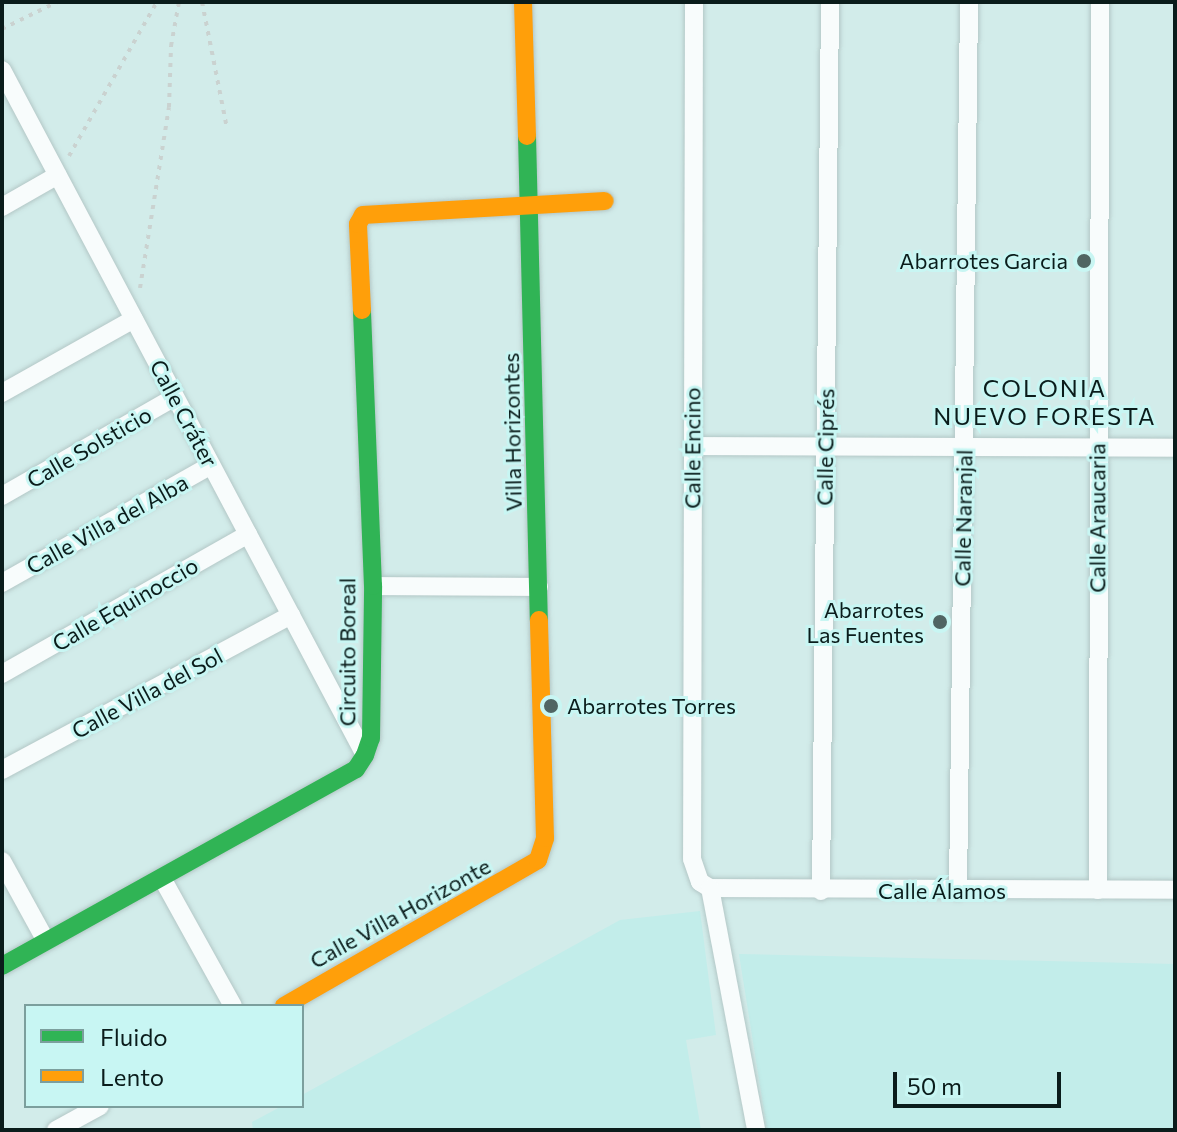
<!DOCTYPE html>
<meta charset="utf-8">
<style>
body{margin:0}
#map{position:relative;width:1177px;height:1132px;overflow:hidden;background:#d2ecea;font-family:Commissioner,sans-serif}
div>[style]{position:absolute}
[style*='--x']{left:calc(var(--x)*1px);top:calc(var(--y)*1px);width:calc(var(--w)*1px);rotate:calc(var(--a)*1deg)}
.built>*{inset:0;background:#c2edea}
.path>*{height:4px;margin-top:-2px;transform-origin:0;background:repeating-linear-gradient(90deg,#cad2d0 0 4px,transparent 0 10px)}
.roads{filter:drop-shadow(0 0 2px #b3c7c6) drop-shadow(0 0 2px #b3c7c6)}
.street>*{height:18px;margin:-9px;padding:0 9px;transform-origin:9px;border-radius:9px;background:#f8fcfc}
.fast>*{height:18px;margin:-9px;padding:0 9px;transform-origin:9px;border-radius:9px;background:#30b455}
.slow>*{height:18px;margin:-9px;padding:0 9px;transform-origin:9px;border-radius:9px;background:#ff9f0a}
.dots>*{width:22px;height:22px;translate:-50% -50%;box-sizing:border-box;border:4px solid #c8f6f3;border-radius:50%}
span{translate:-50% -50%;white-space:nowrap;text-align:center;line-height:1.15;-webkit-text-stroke:6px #c8f6f3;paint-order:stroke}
.poi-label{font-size:22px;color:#0a1c1b}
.right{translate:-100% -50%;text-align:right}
.left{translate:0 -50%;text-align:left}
.street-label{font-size:22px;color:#0a1c1b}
.neighbourhood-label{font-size:24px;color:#0a1c1b;letter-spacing:2px}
.frame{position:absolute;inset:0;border:4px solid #0a1c1b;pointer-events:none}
.legend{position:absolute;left:24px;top:1004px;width:280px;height:104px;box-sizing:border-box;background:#c8f6f3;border:2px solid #7c9f9d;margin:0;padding:10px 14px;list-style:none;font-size:24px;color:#0a1c1b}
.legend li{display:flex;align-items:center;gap:16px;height:40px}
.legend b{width:40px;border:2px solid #7c9f9d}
.scale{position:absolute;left:893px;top:1072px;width:168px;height:36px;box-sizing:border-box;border:4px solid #0a1c1b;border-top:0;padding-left:10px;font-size:24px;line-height:28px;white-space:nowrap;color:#0a1c1b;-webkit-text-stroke:6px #c8f6f3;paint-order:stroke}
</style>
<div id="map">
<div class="built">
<i style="clip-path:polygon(700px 911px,716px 1035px,686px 1040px,701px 1130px,253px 1130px,252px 1122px,282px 1106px,302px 1106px,302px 1095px,620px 920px)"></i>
<i style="clip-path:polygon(739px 954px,1175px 964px,1175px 1130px,767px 1130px)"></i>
</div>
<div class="path">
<i style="--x:202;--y:2;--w:128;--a:78.8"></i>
<i style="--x:2;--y:29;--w:61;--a:-26.1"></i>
<i style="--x:69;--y:156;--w:177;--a:-60.3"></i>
<i style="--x:140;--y:288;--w:183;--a:-80.9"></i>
<i style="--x:169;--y:107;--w:61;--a:-88.1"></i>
<i style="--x:171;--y:46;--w:45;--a:-79.7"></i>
</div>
<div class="roads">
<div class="street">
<i style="--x:694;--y:2;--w:857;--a:90.13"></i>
<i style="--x:692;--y:859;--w:24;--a:71"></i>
<i style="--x:700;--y:882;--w:12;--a:31"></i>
<i style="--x:2;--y:70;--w:775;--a:62.08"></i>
<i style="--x:2;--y:207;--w:64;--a:-29.7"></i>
<i style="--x:2;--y:393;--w:151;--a:-29.3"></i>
<i style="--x:692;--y:446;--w:483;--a:0.2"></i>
<i style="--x:2;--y:496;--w:199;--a:-29.8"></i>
<i style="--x:2;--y:583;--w:240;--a:-29.4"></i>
<i style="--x:373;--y:586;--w:166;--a:0.3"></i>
<i style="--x:2;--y:674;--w:283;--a:-29.6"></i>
<i style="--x:2;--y:770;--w:328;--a:-28.2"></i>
<i style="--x:2;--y:861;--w:91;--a:61.2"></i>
<i style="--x:162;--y:878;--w:146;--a:61"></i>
<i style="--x:710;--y:888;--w:465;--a:0.2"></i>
<i style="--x:710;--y:888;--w:246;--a:79.2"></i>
<i style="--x:1098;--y:890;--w:888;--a:-89.87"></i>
<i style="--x:821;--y:891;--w:889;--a:-89.42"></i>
<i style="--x:958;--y:891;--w:889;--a:-89.29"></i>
<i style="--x:56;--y:1130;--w:50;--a:-28.6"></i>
</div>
<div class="fast">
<i style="--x:527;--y:136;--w:484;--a:88.6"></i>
<i style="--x:2;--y:966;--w:405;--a:-29.1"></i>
<i style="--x:356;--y:769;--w:17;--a:-57"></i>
<i style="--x:365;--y:755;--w:18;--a:-71"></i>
<i style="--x:371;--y:738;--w:152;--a:-89.2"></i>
<i style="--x:373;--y:586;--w:276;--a:-92.3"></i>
</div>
<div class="slow">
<i style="--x:523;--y:2;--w:134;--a:88.3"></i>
<i style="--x:362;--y:310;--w:86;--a:-92.7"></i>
<i style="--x:358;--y:224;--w:10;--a:-61"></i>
<i style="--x:363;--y:215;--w:242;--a:-3.3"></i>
<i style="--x:284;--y:1006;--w:293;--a:-29.9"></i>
<i style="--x:538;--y:860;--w:23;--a:-72"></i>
<i style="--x:545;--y:838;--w:218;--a:-91.6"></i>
</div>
</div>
<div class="dots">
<i style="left:1084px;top:261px;background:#506563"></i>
<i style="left:940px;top:622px;background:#506563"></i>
<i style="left:551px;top:706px;background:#506563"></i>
</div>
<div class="poi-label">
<span class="right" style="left:1068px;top:261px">Abarrotes Garcia</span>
<span class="right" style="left:924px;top:622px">Abarrotes<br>Las Fuentes</span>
<span class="left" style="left:567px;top:706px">Abarrotes Torres</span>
</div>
<div class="street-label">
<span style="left:184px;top:413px;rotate:62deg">Calle Cráter</span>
<span style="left:512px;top:432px;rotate:-91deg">Villa Horizontes</span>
<span style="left:89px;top:447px;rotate:-30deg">Calle Solsticio</span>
<span style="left:825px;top:447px;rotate:-89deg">Calle Ciprés</span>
<span style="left:692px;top:448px;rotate:-90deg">Calle Encino</span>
<span style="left:963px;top:518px;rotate:-89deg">Calle Naranjal</span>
<span style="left:1097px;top:518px;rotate:-90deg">Calle Araucaria</span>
<span style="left:107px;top:524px;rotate:-29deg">Calle Villa del Alba</span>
<span style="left:125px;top:604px;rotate:-30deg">Calle Equinoccio</span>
<span style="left:347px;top:652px;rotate:-90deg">Circuito Boreal</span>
<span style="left:147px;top:693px;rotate:-28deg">Calle Villa del Sol</span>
<span style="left:942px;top:891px">Calle Álamos</span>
<span style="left:400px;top:913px;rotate:-29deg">Calle Villa Horizonte</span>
</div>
<div class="neighbourhood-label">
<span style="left:1045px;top:402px">COLONIA<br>NUEVO FORESTA</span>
</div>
<div class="frame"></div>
<ul class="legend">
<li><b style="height:10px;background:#30b455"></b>Fluido</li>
<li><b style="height:10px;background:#ff9f0a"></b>Lento</li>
</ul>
<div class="scale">50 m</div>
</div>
